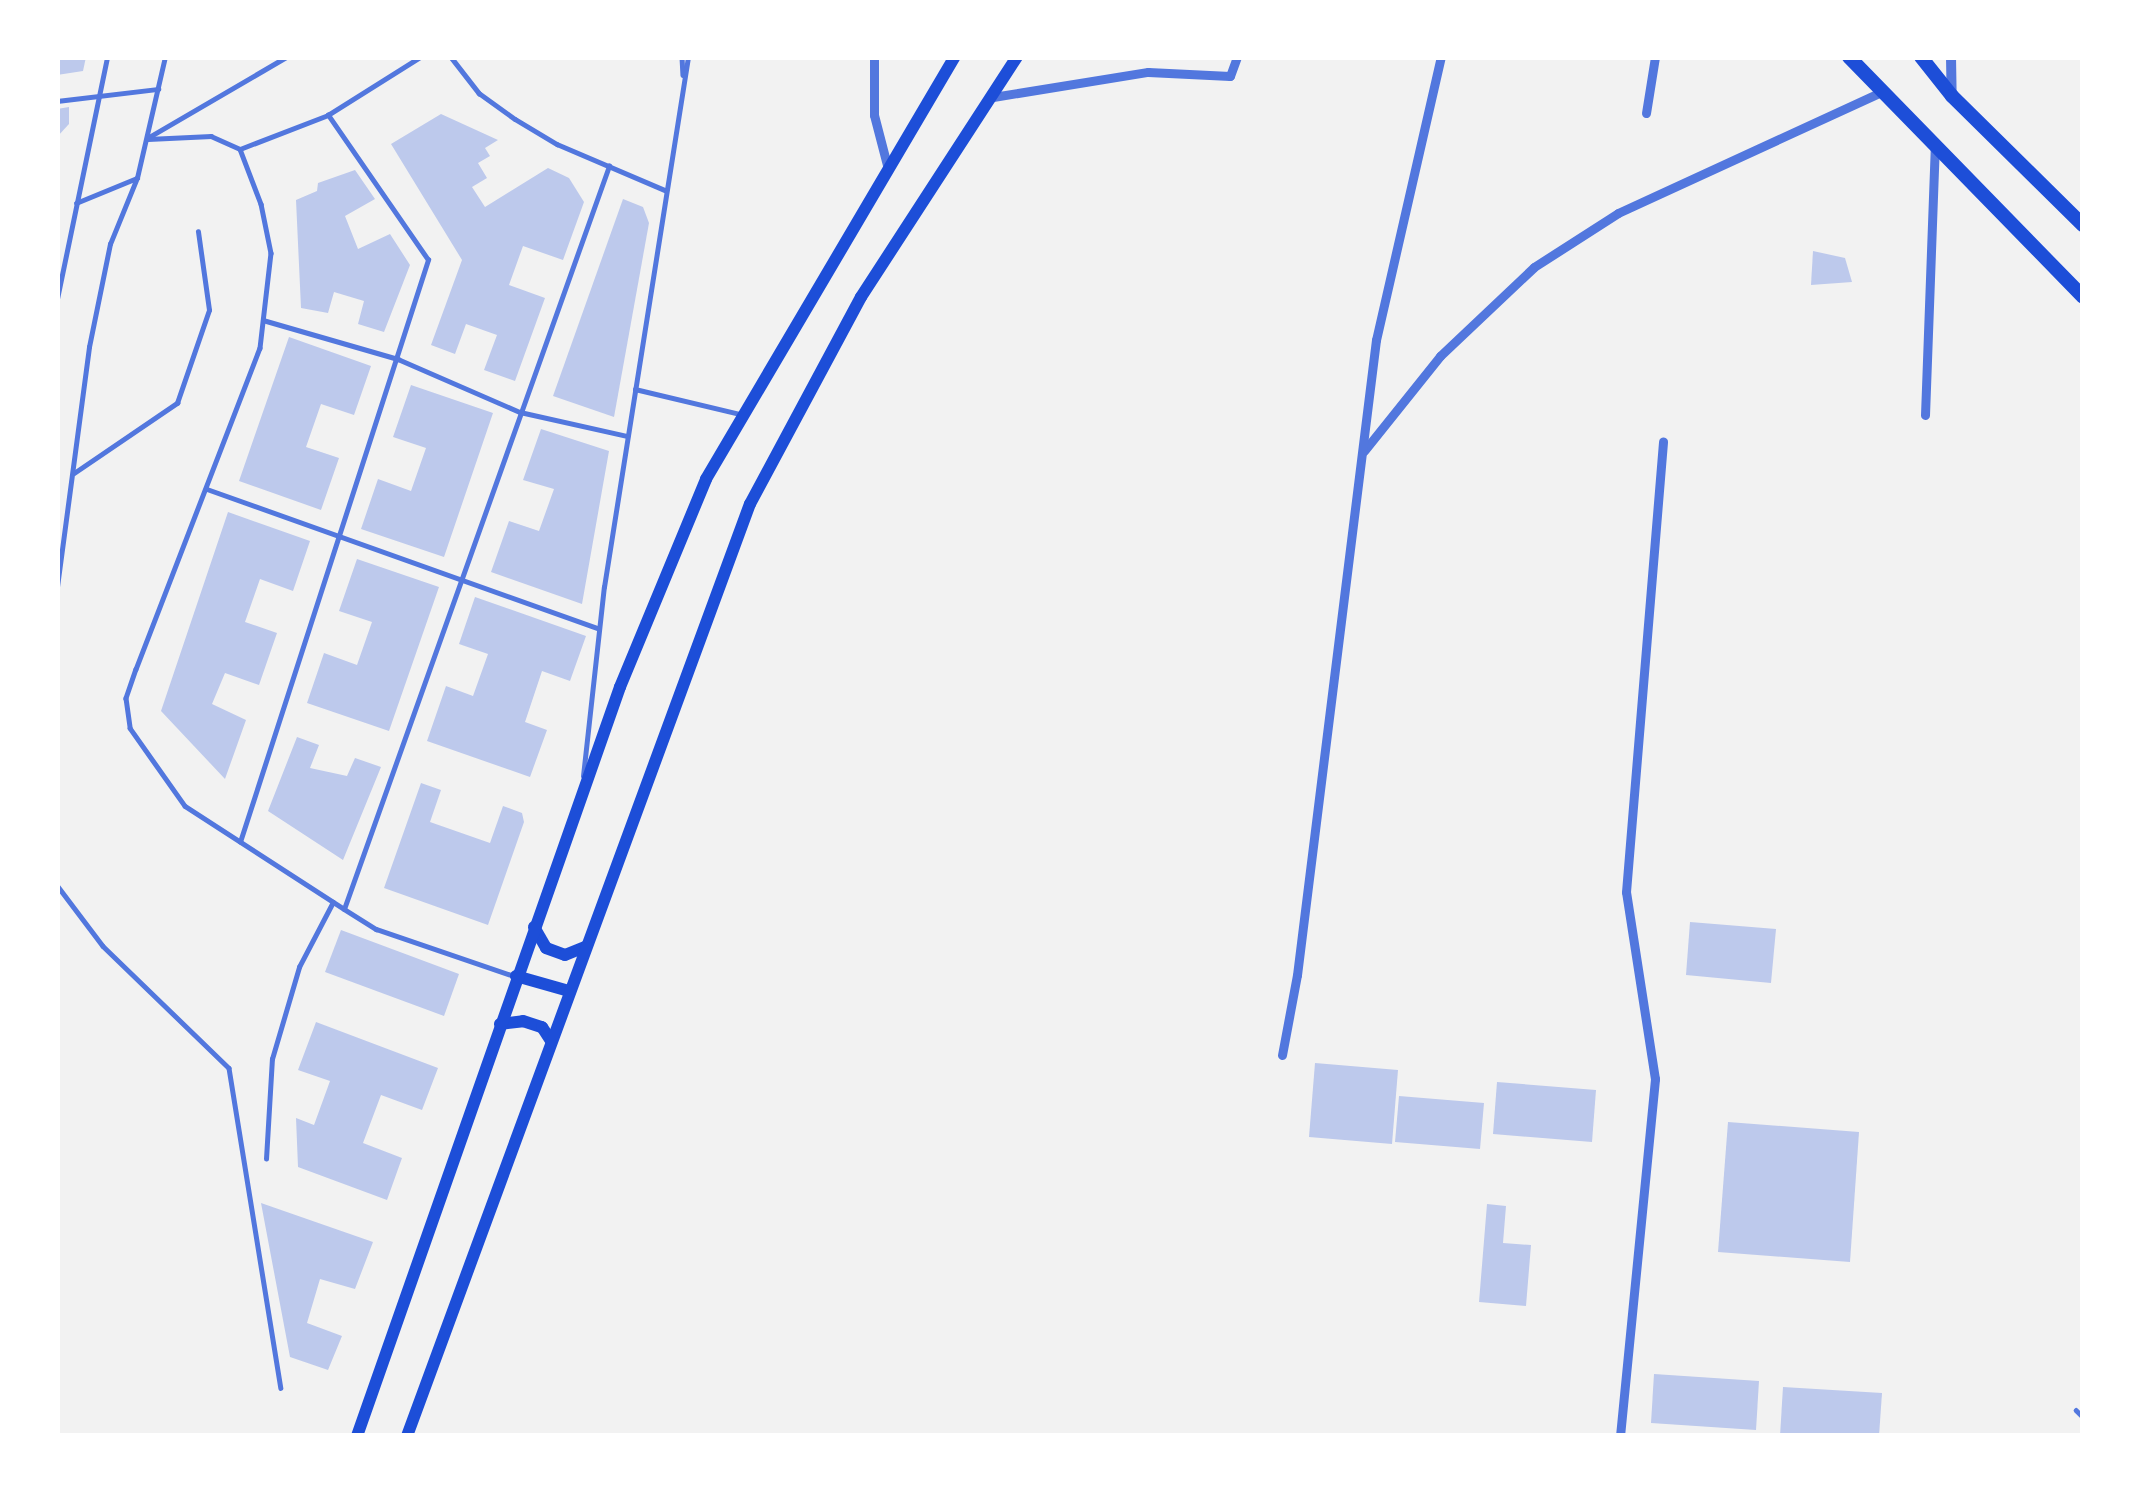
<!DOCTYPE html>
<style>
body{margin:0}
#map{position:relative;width:2140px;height:1493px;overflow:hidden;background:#f2f2f2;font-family:Jost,sans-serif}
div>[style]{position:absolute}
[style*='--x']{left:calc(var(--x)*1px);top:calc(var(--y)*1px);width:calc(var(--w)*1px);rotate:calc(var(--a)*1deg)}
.building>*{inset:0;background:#bdc9ec}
.service>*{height:4.5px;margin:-2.25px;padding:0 2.25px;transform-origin:2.25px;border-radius:2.25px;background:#5277de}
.minor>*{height:9px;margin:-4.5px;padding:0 4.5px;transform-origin:4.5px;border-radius:4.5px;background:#5277de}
.tertiary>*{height:10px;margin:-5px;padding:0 5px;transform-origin:5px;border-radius:5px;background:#5277de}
.secondary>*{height:12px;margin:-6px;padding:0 6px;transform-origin:6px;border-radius:6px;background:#1d4ed8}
.primary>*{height:14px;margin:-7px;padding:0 7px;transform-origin:7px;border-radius:7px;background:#1d4ed8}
span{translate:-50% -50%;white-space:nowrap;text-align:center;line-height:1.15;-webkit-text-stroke:12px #fff;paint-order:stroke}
.frame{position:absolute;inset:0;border:60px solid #fff;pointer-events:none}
</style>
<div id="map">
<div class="building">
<i style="clip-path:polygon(57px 57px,86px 57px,83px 71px,57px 75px)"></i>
<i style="clip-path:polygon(69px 107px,69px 124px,57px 137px,57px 109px)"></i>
<i style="clip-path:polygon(441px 114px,498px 140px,485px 148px,490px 156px,478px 163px,487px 178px,472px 187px,485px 207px,548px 168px,569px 178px,584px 202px,563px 260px,523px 246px,509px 285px,545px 298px,515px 381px,484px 370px,497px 335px,466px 324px,455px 354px,431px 345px,462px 260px,391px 144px)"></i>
<i style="clip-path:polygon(355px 170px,375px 199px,345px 216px,358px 249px,390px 234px,410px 265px,384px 332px,358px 324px,364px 301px,334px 292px,328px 313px,301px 308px,296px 200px,317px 191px,318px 183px)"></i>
<i style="clip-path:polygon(623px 199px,643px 207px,649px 223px,614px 417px,553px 396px)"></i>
<i style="clip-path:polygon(1813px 251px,1845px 258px,1852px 282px,1811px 285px)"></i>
<i style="clip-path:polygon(289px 337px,371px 366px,354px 415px,321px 404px,306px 447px,339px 458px,321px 510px,239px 481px)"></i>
<i style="clip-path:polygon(411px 385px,493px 413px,444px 557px,361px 529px,378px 479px,411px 491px,426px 448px,393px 437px)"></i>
<i style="clip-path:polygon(541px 429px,609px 451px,582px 604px,491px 572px,509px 521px,539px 531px,554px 489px,523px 480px)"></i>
<i style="clip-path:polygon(228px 512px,310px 541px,293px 591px,260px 579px,245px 622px,277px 633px,259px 685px,225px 673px,212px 704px,246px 720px,225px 779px,161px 711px)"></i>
<i style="clip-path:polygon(357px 559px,439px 587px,389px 731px,307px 703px,324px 653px,357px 665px,372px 622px,339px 611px)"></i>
<i style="clip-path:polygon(475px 597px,586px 636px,570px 681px,542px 671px,525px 722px,547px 730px,530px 777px,427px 741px,446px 686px,473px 696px,488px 654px,459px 644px)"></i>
<i style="clip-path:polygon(297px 737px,319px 745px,310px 768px,347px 776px,355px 758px,381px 767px,343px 860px,268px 811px)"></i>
<i style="clip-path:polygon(421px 783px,441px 790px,430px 822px,490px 843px,503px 806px,522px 813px,524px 822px,488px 925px,384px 888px)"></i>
<i style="clip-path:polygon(1690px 922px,1776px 929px,1771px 983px,1686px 975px)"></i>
<i style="clip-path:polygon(341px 930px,459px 974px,444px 1016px,325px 972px)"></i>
<i style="clip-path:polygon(316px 1022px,438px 1068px,422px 1110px,381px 1095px,363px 1143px,402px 1158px,387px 1200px,298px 1167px,296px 1118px,314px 1125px,330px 1081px,298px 1070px)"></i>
<i style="clip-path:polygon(1315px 1063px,1398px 1070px,1392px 1144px,1309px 1137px)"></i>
<i style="clip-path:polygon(1497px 1082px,1596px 1090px,1592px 1142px,1493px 1134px)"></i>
<i style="clip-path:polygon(1399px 1096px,1484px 1103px,1480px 1149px,1395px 1142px)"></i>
<i style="clip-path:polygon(1728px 1122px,1859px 1132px,1850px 1262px,1718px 1252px)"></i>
<i style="clip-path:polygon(261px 1203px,373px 1242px,355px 1289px,320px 1279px,307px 1323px,342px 1336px,328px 1370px,290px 1357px)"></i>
<i style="clip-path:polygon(1487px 1204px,1506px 1206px,1503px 1243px,1531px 1245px,1526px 1306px,1479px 1302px)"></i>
<i style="clip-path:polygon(1654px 1374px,1759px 1381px,1756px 1430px,1651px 1423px)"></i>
<i style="clip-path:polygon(1783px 1387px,1882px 1393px,1879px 1436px,1780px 1436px)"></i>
</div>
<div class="service">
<i style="--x:451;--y:57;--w:46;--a:52.1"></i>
<i style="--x:479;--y:93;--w:44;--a:35.8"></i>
<i style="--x:515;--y:119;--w:49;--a:30.8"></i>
<i style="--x:557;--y:144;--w:117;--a:23.1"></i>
<i style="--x:682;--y:57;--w:18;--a:87"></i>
<i style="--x:57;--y:101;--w:102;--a:-6.8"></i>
<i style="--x:151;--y:136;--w:156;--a:-30.3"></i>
<i style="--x:148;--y:139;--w:63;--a:-2.7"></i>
<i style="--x:211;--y:136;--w:32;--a:24"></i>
<i style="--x:240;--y:149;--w:59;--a:69.1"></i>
<i style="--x:261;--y:204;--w:50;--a:78.5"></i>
<i style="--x:271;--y:253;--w:96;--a:96.6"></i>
<i style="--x:260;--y:348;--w:344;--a:111.1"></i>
<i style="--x:136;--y:669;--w:31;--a:109"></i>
<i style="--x:126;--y:698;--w:30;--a:82"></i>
<i style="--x:130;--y:728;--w:95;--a:54.8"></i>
<i style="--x:185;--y:806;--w:189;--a:32.9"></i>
<i style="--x:344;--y:909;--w:38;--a:32"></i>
<i style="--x:376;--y:929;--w:143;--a:18.8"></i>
<i style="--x:240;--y:149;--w:94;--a:-21.1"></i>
<i style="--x:328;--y:115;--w:109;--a:-32.2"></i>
<i style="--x:76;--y:203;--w:66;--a:-22.3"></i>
<i style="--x:57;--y:299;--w:247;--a:-78.3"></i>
<i style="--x:263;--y:320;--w:141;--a:16.1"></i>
<i style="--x:398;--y:359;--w:133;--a:23.5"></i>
<i style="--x:520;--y:412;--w:110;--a:12.6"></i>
<i style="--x:635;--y:389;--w:108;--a:13.4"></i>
<i style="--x:74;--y:473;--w:125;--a:-34.2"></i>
<i style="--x:177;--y:403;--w:98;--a:-71"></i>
<i style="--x:209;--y:310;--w:79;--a:-98"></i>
<i style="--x:207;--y:489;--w:415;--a:19.6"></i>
<i style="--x:57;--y:587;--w:242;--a:-82.4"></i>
<i style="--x:89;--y:347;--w:105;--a:-78.5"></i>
<i style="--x:110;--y:244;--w:71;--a:-67.8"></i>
<i style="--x:137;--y:178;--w:124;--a:-77"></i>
<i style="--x:583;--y:776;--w:190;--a:-83.7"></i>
<i style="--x:604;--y:587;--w:537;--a:-80.99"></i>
<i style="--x:240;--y:842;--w:612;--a:-72.1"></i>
<i style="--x:428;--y:260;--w:176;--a:-124.6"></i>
<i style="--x:57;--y:885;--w:76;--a:53"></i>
<i style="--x:103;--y:946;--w:175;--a:44.1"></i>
<i style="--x:229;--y:1068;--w:324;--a:80.8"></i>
<i style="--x:344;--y:909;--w:789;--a:-70.37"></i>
<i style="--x:266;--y:1159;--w:100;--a:-86.6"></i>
<i style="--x:272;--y:1059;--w:96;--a:-73.6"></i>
<i style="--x:299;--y:967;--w:73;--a:-62.4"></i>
<i style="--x:2076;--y:1410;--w:10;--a:45"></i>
</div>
<div class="minor">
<i style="--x:874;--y:57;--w:58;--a:90"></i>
<i style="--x:874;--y:115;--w:52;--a:75.4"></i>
<i style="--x:993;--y:97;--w:157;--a:-9.2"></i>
<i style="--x:1148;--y:72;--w:82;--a:2.8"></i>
<i style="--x:1230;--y:76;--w:20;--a:-70"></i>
<i style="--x:1646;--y:113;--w:57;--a:-80.9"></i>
<i style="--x:1925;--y:415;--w:267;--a:-87.9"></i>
<i style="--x:1364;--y:451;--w:122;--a:-51.3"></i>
<i style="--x:1440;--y:356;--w:129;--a:-43.4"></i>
<i style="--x:1534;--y:267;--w:100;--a:-32.7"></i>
<i style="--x:1618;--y:213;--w:287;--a:-24.7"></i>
<i style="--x:1282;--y:1055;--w:81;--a:-79.4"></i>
<i style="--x:1297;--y:975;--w:640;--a:-82.91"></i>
<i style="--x:1376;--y:340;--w:290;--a:-77.1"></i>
<i style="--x:1620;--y:1436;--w:359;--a:-84.4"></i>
<i style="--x:1655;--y:1079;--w:189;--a:-98.8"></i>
<i style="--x:1626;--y:892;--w:452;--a:-85.3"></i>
</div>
<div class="tertiary">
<i style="--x:1951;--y:57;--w:39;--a:89"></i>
</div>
<div class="secondary">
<i style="--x:534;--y:927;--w:24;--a:60"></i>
<i style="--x:546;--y:948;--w:20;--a:20"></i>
<i style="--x:565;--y:955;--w:22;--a:-22"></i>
<i style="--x:516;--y:976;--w:55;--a:15.8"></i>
<i style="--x:500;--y:1024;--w:23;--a:-7"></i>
<i style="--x:523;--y:1021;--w:20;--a:18"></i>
<i style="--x:542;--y:1027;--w:17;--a:57"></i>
<i style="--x:357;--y:1436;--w:794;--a:-70.65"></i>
<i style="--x:620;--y:687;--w:225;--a:-67.5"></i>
<i style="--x:706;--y:479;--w:490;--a:-59.5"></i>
<i style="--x:407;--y:1436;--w:993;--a:-69.8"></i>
<i style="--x:750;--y:504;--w:235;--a:-61.8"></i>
<i style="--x:861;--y:297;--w:286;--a:-57"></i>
</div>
<div class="primary">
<i style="--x:1849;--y:57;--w:335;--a:45.7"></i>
<i style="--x:1921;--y:57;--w:50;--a:51.5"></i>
<i style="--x:1952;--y:96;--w:184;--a:44.6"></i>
</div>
<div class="frame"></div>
</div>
